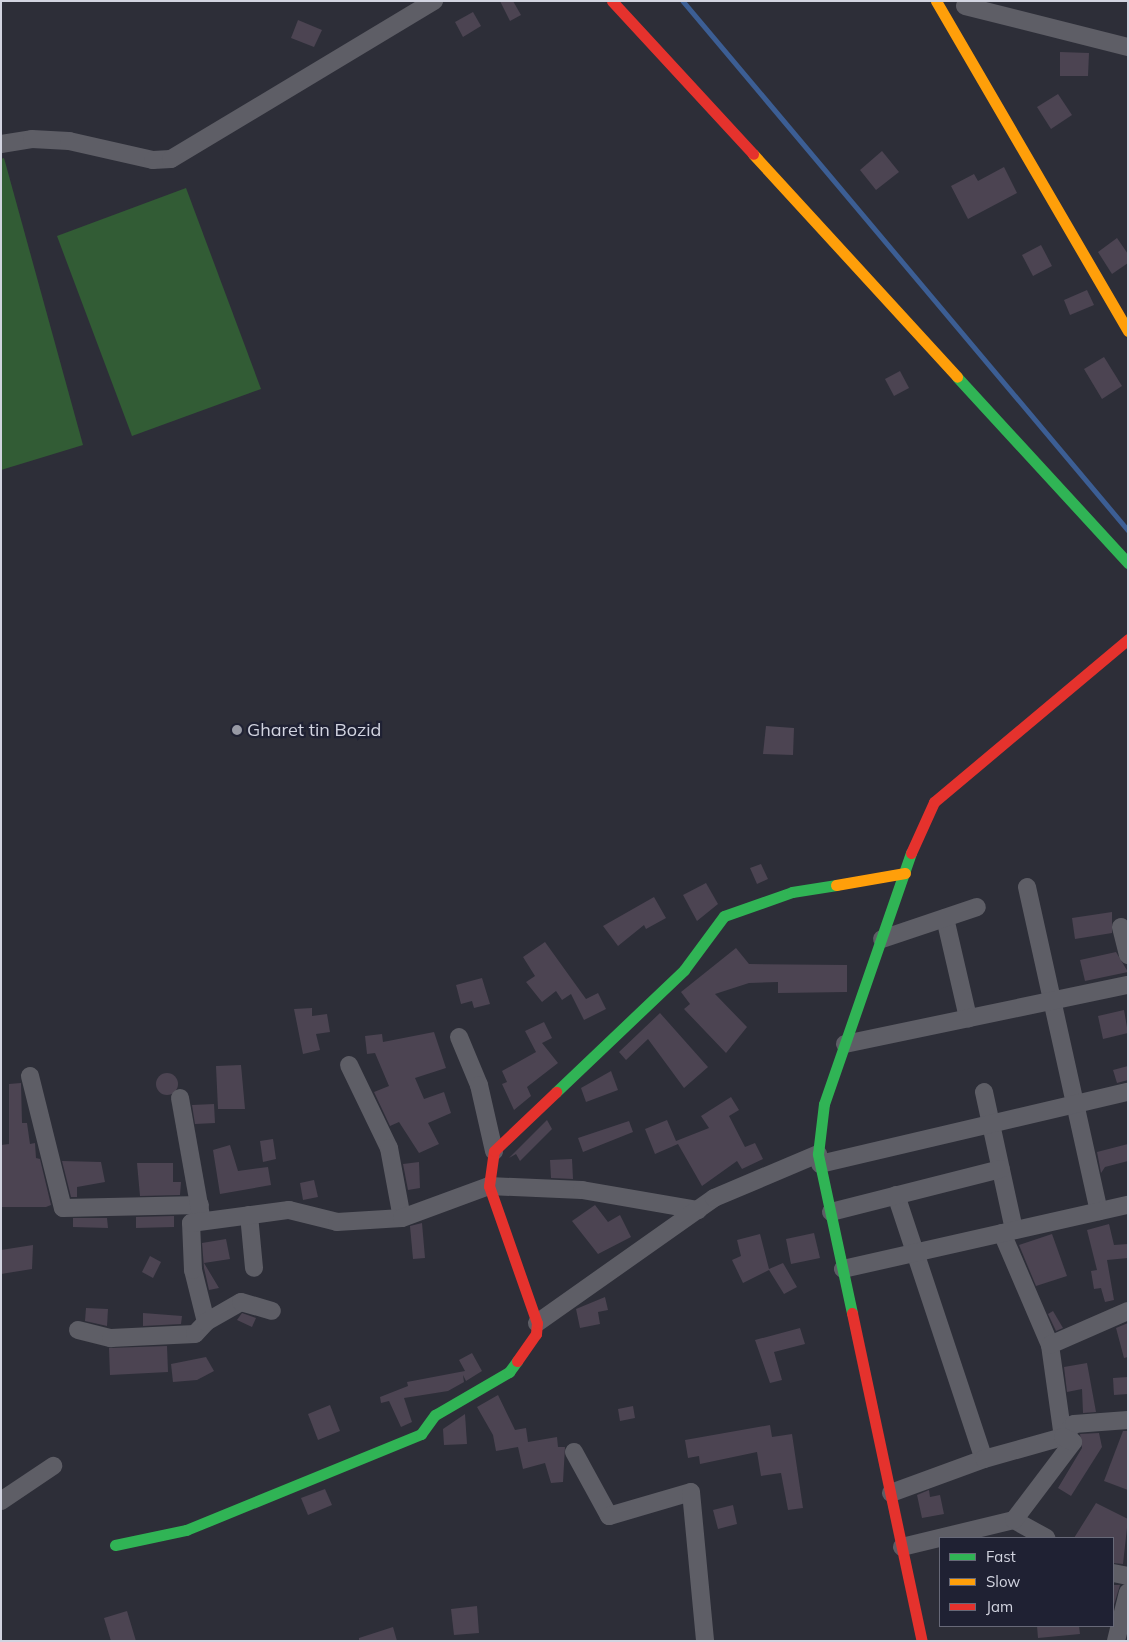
<!DOCTYPE html>
<style>
body{margin:0}
#map{position:relative;width:1129px;height:1642px;overflow:hidden;background:#2d2e38;font-family:Mulish,sans-serif}
div>[style]{position:absolute}
[style*='--x']{left:calc(var(--x)*1px);top:calc(var(--y)*1px);width:calc(var(--w)*1px);rotate:calc(var(--a)*1deg)}
.green>*{inset:0;background:#325c35}
.stream>*{height:4.5px;margin:-2.25px;padding:0 2.25px;transform-origin:2.25px;border-radius:2.25px;background:#3c5e94}
.building>*{inset:0;background:#4c4452}
.round{border-radius:50%}
.street>*{height:18px;margin:-9px;padding:0 9px;transform-origin:9px;border-radius:9px;background:#5e5e66}
.fast>*{height:11px;margin:-5.5px;padding:0 5.5px;transform-origin:5.5px;border-radius:5.5px;background:#30b455}
.slow>*{height:11px;margin:-5.5px;padding:0 5.5px;transform-origin:5.5px;border-radius:5.5px;background:#ff9f0a}
.jam>*{height:11px;margin:-5.5px;padding:0 5.5px;transform-origin:5.5px;border-radius:5.5px;background:#e5322d}
.dots>*{width:14px;height:14px;translate:-50% -50%;box-sizing:border-box;border:2px solid #1f2133;border-radius:50%}
span{translate:-50% -50%;white-space:nowrap;text-align:center;line-height:1.15;-webkit-text-stroke:4.5px #1f2133;paint-order:stroke}
.poi-label{font-size:18px;color:#d2d4e0}
.left{translate:0 -50%;text-align:left}
.frame{position:absolute;inset:0;border:2px solid #d2d4e0;pointer-events:none}
.legend{position:absolute;left:939px;top:1537px;width:175px;height:90px;box-sizing:border-box;background:#1f2133;border:1px solid #676978;margin:0;padding:6px 9px;list-style:none;font-size:15px;color:#d2d4e0}
.legend li{display:flex;align-items:center;gap:10px;height:25px}
.legend b{width:25px;border:1px solid #676978}
</style>
<div id="map">
<div class="green">
<i style="clip-path:polygon(4px 158px,83px 445px,1px 470px,1px 159px)"></i>
<i style="clip-path:polygon(186px 188px,261px 389px,132px 436px,57px 236px)"></i>
</div>
<div class="stream">
<i style="--x:683;--y:1;--w:691;--a:49.93"></i>
</div>
<div class="building">
<i style="clip-path:polygon(500px 1px,513px 1px,521px 15px,510px 21px)"></i>
<i style="clip-path:polygon(473px 12px,481px 26px,463px 37px,455px 22px)"></i>
<i style="clip-path:polygon(298px 20px,322px 30px,314px 47px,291px 38px)"></i>
<i style="clip-path:polygon(1060px 52px,1089px 53px,1088px 76px,1060px 76px)"></i>
<i style="clip-path:polygon(1058px 94px,1072px 115px,1051px 129px,1037px 107px)"></i>
<i style="clip-path:polygon(882px 151px,899px 172px,876px 190px,860px 170px)"></i>
<i style="clip-path:polygon(1004px 167px,1017px 193px,968px 219px,951px 186px,974px 174px,978px 181px)"></i>
<i style="clip-path:polygon(1117px 238px,1128px 254px,1128px 263px,1112px 274px,1098px 252px)"></i>
<i style="clip-path:polygon(1041px 245px,1052px 266px,1033px 276px,1022px 255px)"></i>
<i style="clip-path:polygon(1087px 290px,1094px 305px,1070px 315px,1064px 300px)"></i>
<i style="clip-path:polygon(1104px 357px,1122px 386px,1102px 399px,1084px 369px)"></i>
<i style="clip-path:polygon(900px 371px,909px 388px,894px 396px,885px 379px)"></i>
<i style="clip-path:polygon(766px 726px,794px 728px,793px 755px,763px 754px)"></i>
<i style="clip-path:polygon(761px 864px,768px 879px,757px 884px,750px 868px)"></i>
<i style="clip-path:polygon(706px 883px,718px 904px,697px 921px,683px 895px)"></i>
<i style="clip-path:polygon(654px 897px,666px 918px,646px 929px,644px 925px,618px 946px,603px 926px)"></i>
<i style="clip-path:polygon(1112px 912px,1112px 933px,1075px 939px,1072px 918px)"></i>
<i style="clip-path:polygon(545px 942px,586px 999px,598px 993px,606px 1009px,584px 1020px,571px 994px,562px 1000px,556px 991px,542px 1002px,526px 982px,535px 976px,523px 957px)"></i>
<i style="clip-path:polygon(736px 948px,749px 964px,847px 965px,847px 992px,778px 993px,778px 982px,749px 983px,715px 994px,747px 1027px,726px 1053px,684px 1009px,690px 1004px,681px 992px)"></i>
<i style="clip-path:polygon(1116px 952px,1128px 972px,1085px 981px,1080px 960px)"></i>
<i style="clip-path:polygon(482px 978px,490px 1004px,474px 1008px,472px 1001px,461px 1004px,456px 985px)"></i>
<i style="clip-path:polygon(312px 1008px,312px 1016px,327px 1014px,330px 1032px,316px 1034px,320px 1050px,303px 1054px,294px 1009px)"></i>
<i style="clip-path:polygon(1124px 1010px,1128px 1033px,1103px 1039px,1098px 1016px)"></i>
<i style="clip-path:polygon(660px 1013px,708px 1067px,684px 1088px,648px 1039px,626px 1060px,619px 1052px)"></i>
<i style="clip-path:polygon(544px 1022px,552px 1038px,542px 1043px,558px 1063px,527px 1087px,531px 1096px,514px 1110px,502px 1084px,507px 1082px,502px 1071px,536px 1052px,525px 1031px)"></i>
<i style="clip-path:polygon(434px 1032px,446px 1068px,415px 1078px,424px 1099px,444px 1092px,451px 1113px,428px 1123px,439px 1144px,419px 1153px,399px 1122px,390px 1126px,374px 1092px,389px 1086px,375px 1053px,367px 1054px,365px 1036px,382px 1034px,383px 1042px)"></i>
<i style="clip-path:polygon(241px 1065px,245px 1109px,218px 1109px,216px 1066px)"></i>
<i style="clip-path:polygon(1128px 1066px,1128px 1080px,1117px 1083px,1113px 1070px)"></i>
<i style="clip-path:polygon(611px 1071px,618px 1090px,586px 1102px,581px 1088px)"></i>
<i class="round" style="left:156px;top:1073px;width:22px;height:22px"></i>
<i style="clip-path:polygon(21px 1083px,22px 1123px,27px 1123px,30px 1144px,35px 1143px,36px 1158px,40px 1159px,51px 1205px,46px 1207px,1px 1207px,1px 1145px,9px 1144px,9px 1084px)"></i>
<i style="clip-path:polygon(731px 1097px,739px 1110px,729px 1116px,745px 1147px,755px 1143px,763px 1159px,742px 1169px,737px 1161px,702px 1186px,678px 1144px,655px 1154px,645px 1129px,667px 1120px,676px 1141px,709px 1128px,701px 1116px)"></i>
<i style="clip-path:polygon(214px 1104px,215px 1123px,195px 1124px,192px 1105px)"></i>
<i style="clip-path:polygon(547px 1120px,552px 1129px,520px 1161px,516px 1154px,509px 1158px)"></i>
<i style="clip-path:polygon(629px 1121px,633px 1132px,583px 1152px,578px 1138px)"></i>
<i style="clip-path:polygon(273px 1139px,276px 1159px,263px 1162px,260px 1141px)"></i>
<i style="clip-path:polygon(1128px 1144px,1128px 1161px,1105px 1167px,1101px 1173px,1097px 1152px)"></i>
<i style="clip-path:polygon(230px 1145px,238px 1171px,268px 1167px,271px 1185px,220px 1194px,213px 1150px)"></i>
<i style="clip-path:polygon(572px 1159px,573px 1179px,551px 1178px,550px 1160px)"></i>
<i style="clip-path:polygon(62px 1161px,101px 1162px,105px 1182px,77px 1187px,77px 1197px,71px 1197px)"></i>
<i style="clip-path:polygon(419px 1162px,420px 1188px,408px 1190px,403px 1164px)"></i>
<i style="clip-path:polygon(137px 1163px,173px 1163px,173px 1182px,181px 1182px,180px 1195px,140px 1196px)"></i>
<i style="clip-path:polygon(314px 1180px,318px 1197px,303px 1200px,300px 1183px)"></i>
<i style="clip-path:polygon(595px 1205px,608px 1222px,620px 1215px,631px 1237px,598px 1254px,572px 1221px)"></i>
<i style="clip-path:polygon(174px 1216px,174px 1227px,136px 1228px,136px 1217px)"></i>
<i style="clip-path:polygon(73px 1218px,107px 1218px,108px 1228px,73px 1227px)"></i>
<i style="clip-path:polygon(422px 1223px,425px 1258px,413px 1259px,410px 1226px)"></i>
<i style="clip-path:polygon(1109px 1224px,1114px 1245px,1128px 1244px,1128px 1258px,1107px 1260px,1114px 1300px,1105px 1302px,1101px 1288px,1094px 1289px,1091px 1271px,1097px 1270px,1087px 1230px)"></i>
<i style="clip-path:polygon(814px 1233px,820px 1258px,791px 1264px,786px 1239px)"></i>
<i style="clip-path:polygon(760px 1234px,769px 1269px,783px 1263px,797px 1287px,784px 1294px,769px 1270px,743px 1283px,732px 1260px,741px 1256px,737px 1240px)"></i>
<i style="clip-path:polygon(1052px 1234px,1067px 1276px,1036px 1286px,1019px 1245px)"></i>
<i style="clip-path:polygon(226px 1239px,230px 1259px,204px 1263px,219px 1288px,209px 1290px,204px 1268px,202px 1243px)"></i>
<i style="clip-path:polygon(33px 1245px,32px 1269px,1px 1274px,1px 1250px)"></i>
<i style="clip-path:polygon(150px 1256px,161px 1262px,153px 1278px,142px 1272px)"></i>
<i style="clip-path:polygon(605px 1297px,608px 1310px,598px 1312px,600px 1324px,580px 1328px,576px 1309px)"></i>
<i style="clip-path:polygon(86px 1308px,108px 1309px,107px 1326px,85px 1321px)"></i>
<i style="clip-path:polygon(1053px 1311px,1063px 1328px,1056px 1331px,1048px 1314px)"></i>
<i style="clip-path:polygon(143px 1313px,182px 1316px,181px 1324px,143px 1326px)"></i>
<i style="clip-path:polygon(242px 1313px,256px 1318px,252px 1327px,237px 1320px)"></i>
<i style="clip-path:polygon(1128px 1323px,1128px 1357px,1124px 1358px,1116px 1328px)"></i>
<i style="clip-path:polygon(800px 1328px,805px 1344px,774px 1352px,782px 1380px,770px 1383px,755px 1340px)"></i>
<i style="clip-path:polygon(167px 1346px,168px 1372px,110px 1375px,109px 1348px)"></i>
<i style="clip-path:polygon(472px 1353px,482px 1371px,466px 1381px,463px 1375px,464px 1382px,448px 1391px,404px 1398px,412px 1422px,401px 1427px,389px 1401px,381px 1403px,380px 1397px,408px 1386px,407px 1382px,465px 1371px,459px 1360px)"></i>
<i style="clip-path:polygon(206px 1357px,214px 1371px,197px 1380px,173px 1382px,171px 1364px)"></i>
<i style="clip-path:polygon(1087px 1363px,1096px 1412px,1083px 1413px,1082px 1389px,1067px 1392px,1064px 1367px)"></i>
<i style="clip-path:polygon(1128px 1377px,1128px 1394px,1114px 1395px,1113px 1378px)"></i>
<i style="clip-path:polygon(498px 1395px,515px 1430px,526px 1428px,528px 1442px,557px 1437px,558px 1447px,565px 1447px,563px 1482px,551px 1483px,545px 1463px,523px 1469px,518px 1447px,496px 1451px,493px 1435px,477px 1407px)"></i>
<i style="clip-path:polygon(330px 1405px,340px 1431px,318px 1440px,308px 1414px)"></i>
<i style="clip-path:polygon(633px 1406px,635px 1418px,620px 1421px,618px 1409px)"></i>
<i style="clip-path:polygon(465px 1414px,467px 1444px,444px 1445px,443px 1429px)"></i>
<i style="clip-path:polygon(770px 1425px,772px 1437px,792px 1434px,803px 1508px,788px 1510px,781px 1473px,761px 1476px,757px 1452px,700px 1464px,699px 1456px,688px 1458px,685px 1440px)"></i>
<i style="clip-path:polygon(1123px 1431px,1128px 1431px,1128px 1490px,1104px 1481px)"></i>
<i style="clip-path:polygon(1099px 1433px,1102px 1447px,1071px 1496px,1058px 1488px,1082px 1448px,1080px 1434px)"></i>
<i style="clip-path:polygon(325px 1489px,332px 1505px,308px 1515px,301px 1498px)"></i>
<i style="clip-path:polygon(929px 1490px,930px 1497px,940px 1495px,944px 1514px,922px 1518px,917px 1495px)"></i>
<i style="clip-path:polygon(1096px 1503px,1128px 1519px,1123px 1564px,1113px 1563px,1113px 1538px,1074px 1538px)"></i>
<i style="clip-path:polygon(733px 1505px,737px 1524px,718px 1529px,713px 1510px)"></i>
<i style="clip-path:polygon(1113px 1585px,1120px 1585px,1113px 1608px)"></i>
<i style="clip-path:polygon(477px 1606px,479px 1633px,454px 1635px,451px 1609px)"></i>
<i style="clip-path:polygon(127px 1611px,136px 1641px,111px 1641px,104px 1618px)"></i>
<i style="clip-path:polygon(1037px 1626px,1079px 1626px,1080px 1634px,1038px 1638px)"></i>
<i style="clip-path:polygon(393px 1627px,397px 1641px,359px 1641px,359px 1638px)"></i>
</div>
<div class="street">
<i style="--x:965;--y:6;--w:168;--a:14.1"></i>
<i style="--x:1;--y:144;--w:31;--a:-9"></i>
<i style="--x:32;--y:139;--w:37;--a:3"></i>
<i style="--x:69;--y:141;--w:86;--a:12.7"></i>
<i style="--x:153;--y:160;--w:18;--a:-3"></i>
<i style="--x:171;--y:159;--w:307;--a:-31"></i>
<i style="--x:1027;--y:887;--w:332;--a:77.5"></i>
<i style="--x:945;--y:918;--w:103;--a:77"></i>
<i style="--x:1121;--y:927;--w:29;--a:76"></i>
<i style="--x:882;--y:939;--w:100;--a:-18.6"></i>
<i style="--x:459;--y:1037;--w:52;--a:67.4"></i>
<i style="--x:479;--y:1085;--w:68;--a:77.2"></i>
<i style="--x:845;--y:1044;--w:289;--a:-11.8"></i>
<i style="--x:349;--y:1065;--w:92;--a:64.3"></i>
<i style="--x:389;--y:1148;--w:71;--a:79.5"></i>
<i style="--x:30;--y:1076;--w:136;--a:76"></i>
<i style="--x:63;--y:1208;--w:137;--a:-1.3"></i>
<i style="--x:984;--y:1092;--w:141;--a:77.7"></i>
<i style="--x:180;--y:1098;--w:120;--a:79.9"></i>
<i style="--x:820;--y:1164;--w:316;--a:-13.2"></i>
<i style="--x:896;--y:1195;--w:278;--a:71.6"></i>
<i style="--x:831;--y:1212;--w:175;--a:-14.2"></i>
<i style="--x:249;--y:1215;--w:53;--a:84.6"></i>
<i style="--x:1002;--y:1233;--w:122;--a:66.8"></i>
<i style="--x:1050;--y:1345;--w:93;--a:82"></i>
<i style="--x:843;--y:1269;--w:292;--a:-12.7"></i>
<i style="--x:206;--y:1322;--w:54;--a:-104"></i>
<i style="--x:193;--y:1270;--w:47;--a:-92.4"></i>
<i style="--x:191;--y:1223;--w:99;--a:-7.6"></i>
<i style="--x:289;--y:1210;--w:49;--a:14"></i>
<i style="--x:337;--y:1222;--w:65;--a:-3.5"></i>
<i style="--x:402;--y:1218;--w:93;--a:-20.2"></i>
<i style="--x:489;--y:1186;--w:93;--a:2.5"></i>
<i style="--x:582;--y:1190;--w:118;--a:9.8"></i>
<i style="--x:537;--y:1323;--w:217;--a:-35.2"></i>
<i style="--x:714;--y:1198;--w:113;--a:-22.9"></i>
<i style="--x:78;--y:1330;--w:34;--a:14"></i>
<i style="--x:111;--y:1338;--w:84;--a:-2.7"></i>
<i style="--x:195;--y:1334;--w:16;--a:-47"></i>
<i style="--x:206;--y:1322;--w:40;--a:-29.7"></i>
<i style="--x:241;--y:1302;--w:32;--a:16"></i>
<i style="--x:1050;--y:1345;--w:85;--a:-23.6"></i>
<i style="--x:574;--y:1452;--w:73;--a:61.3"></i>
<i style="--x:609;--y:1516;--w:85;--a:-16.3"></i>
<i style="--x:691;--y:1492;--w:150;--a:84.6"></i>
<i style="--x:891;--y:1493;--w:99;--a:-20.1"></i>
<i style="--x:984;--y:1459;--w:82;--a:-15.6"></i>
<i style="--x:1063;--y:1437;--w:17;--a:-50"></i>
<i style="--x:1074;--y:1424;--w:54;--a:-4.2"></i>
<i style="--x:1;--y:1501;--w:63;--a:-33.9"></i>
<i style="--x:1014;--y:1520;--w:37;--a:29"></i>
<i style="--x:902;--y:1547;--w:115;--a:-13.6"></i>
<i style="--x:1014;--y:1520;--w:98;--a:-52.9"></i>
<i style="--x:1073;--y:1442;--w:11;--a:-153"></i>
<i style="--x:1113;--y:1573;--w:15;--a:11"></i>
<i style="--x:1116;--y:1641;--w:50;--a:-76.2"></i>
</div>
<div class="fast">
<i style="--x:957;--y:377;--w:253;--a:47.4"></i>
<i style="--x:556;--y:1092;--w:177;--a:-43.6"></i>
<i style="--x:684;--y:970;--w:67;--a:-53.5"></i>
<i style="--x:724;--y:916;--w:72;--a:-19.4"></i>
<i style="--x:792;--y:892;--w:45;--a:-9"></i>
<i style="--x:852;--y:1313;--w:163;--a:-102.1"></i>
<i style="--x:818;--y:1154;--w:50;--a:-83.2"></i>
<i style="--x:824;--y:1104;--w:266;--a:-70.9"></i>
<i style="--x:115;--y:1545;--w:73;--a:-11.9"></i>
<i style="--x:186;--y:1530;--w:254;--a:-22.2"></i>
<i style="--x:421;--y:1434;--w:24;--a:-54"></i>
<i style="--x:435;--y:1415;--w:86;--a:-30.2"></i>
<i style="--x:509;--y:1372;--w:14;--a:-54"></i>
</div>
<div class="slow">
<i style="--x:936;--y:1;--w:382;--a:59.8"></i>
<i style="--x:753;--y:154;--w:302;--a:47.5"></i>
<i style="--x:836;--y:885;--w:70;--a:-9.9"></i>
</div>
<div class="jam">
<i style="--x:612;--y:1;--w:208;--a:47.3"></i>
<i style="--x:911;--y:853;--w:56;--a:-65.7"></i>
<i style="--x:934;--y:802;--w:253;--a:-40"></i>
<i style="--x:852;--y:1313;--w:335;--a:78"></i>
<i style="--x:517;--y:1361;--w:33;--a:-55"></i>
<i style="--x:536;--y:1334;--w:11;--a:-85"></i>
<i style="--x:537;--y:1323;--w:145;--a:-109.3"></i>
<i style="--x:489;--y:1186;--w:35;--a:-82"></i>
<i style="--x:494;--y:1151;--w:86;--a:-43.6"></i>
</div>
<div class="dots">
<i style="left:237px;top:730px;background:#989aa5"></i>
</div>
<div class="poi-label">
<span class="left" style="left:247px;top:730px">Gharet tin Bozid</span>
</div>
<div class="frame"></div>
<ul class="legend">
<li><b style="height:6px;background:#30b455"></b>Fast</li>
<li><b style="height:6px;background:#ff9f0a"></b>Slow</li>
<li><b style="height:6px;background:#e5322d"></b>Jam</li>
</ul>
</div>
